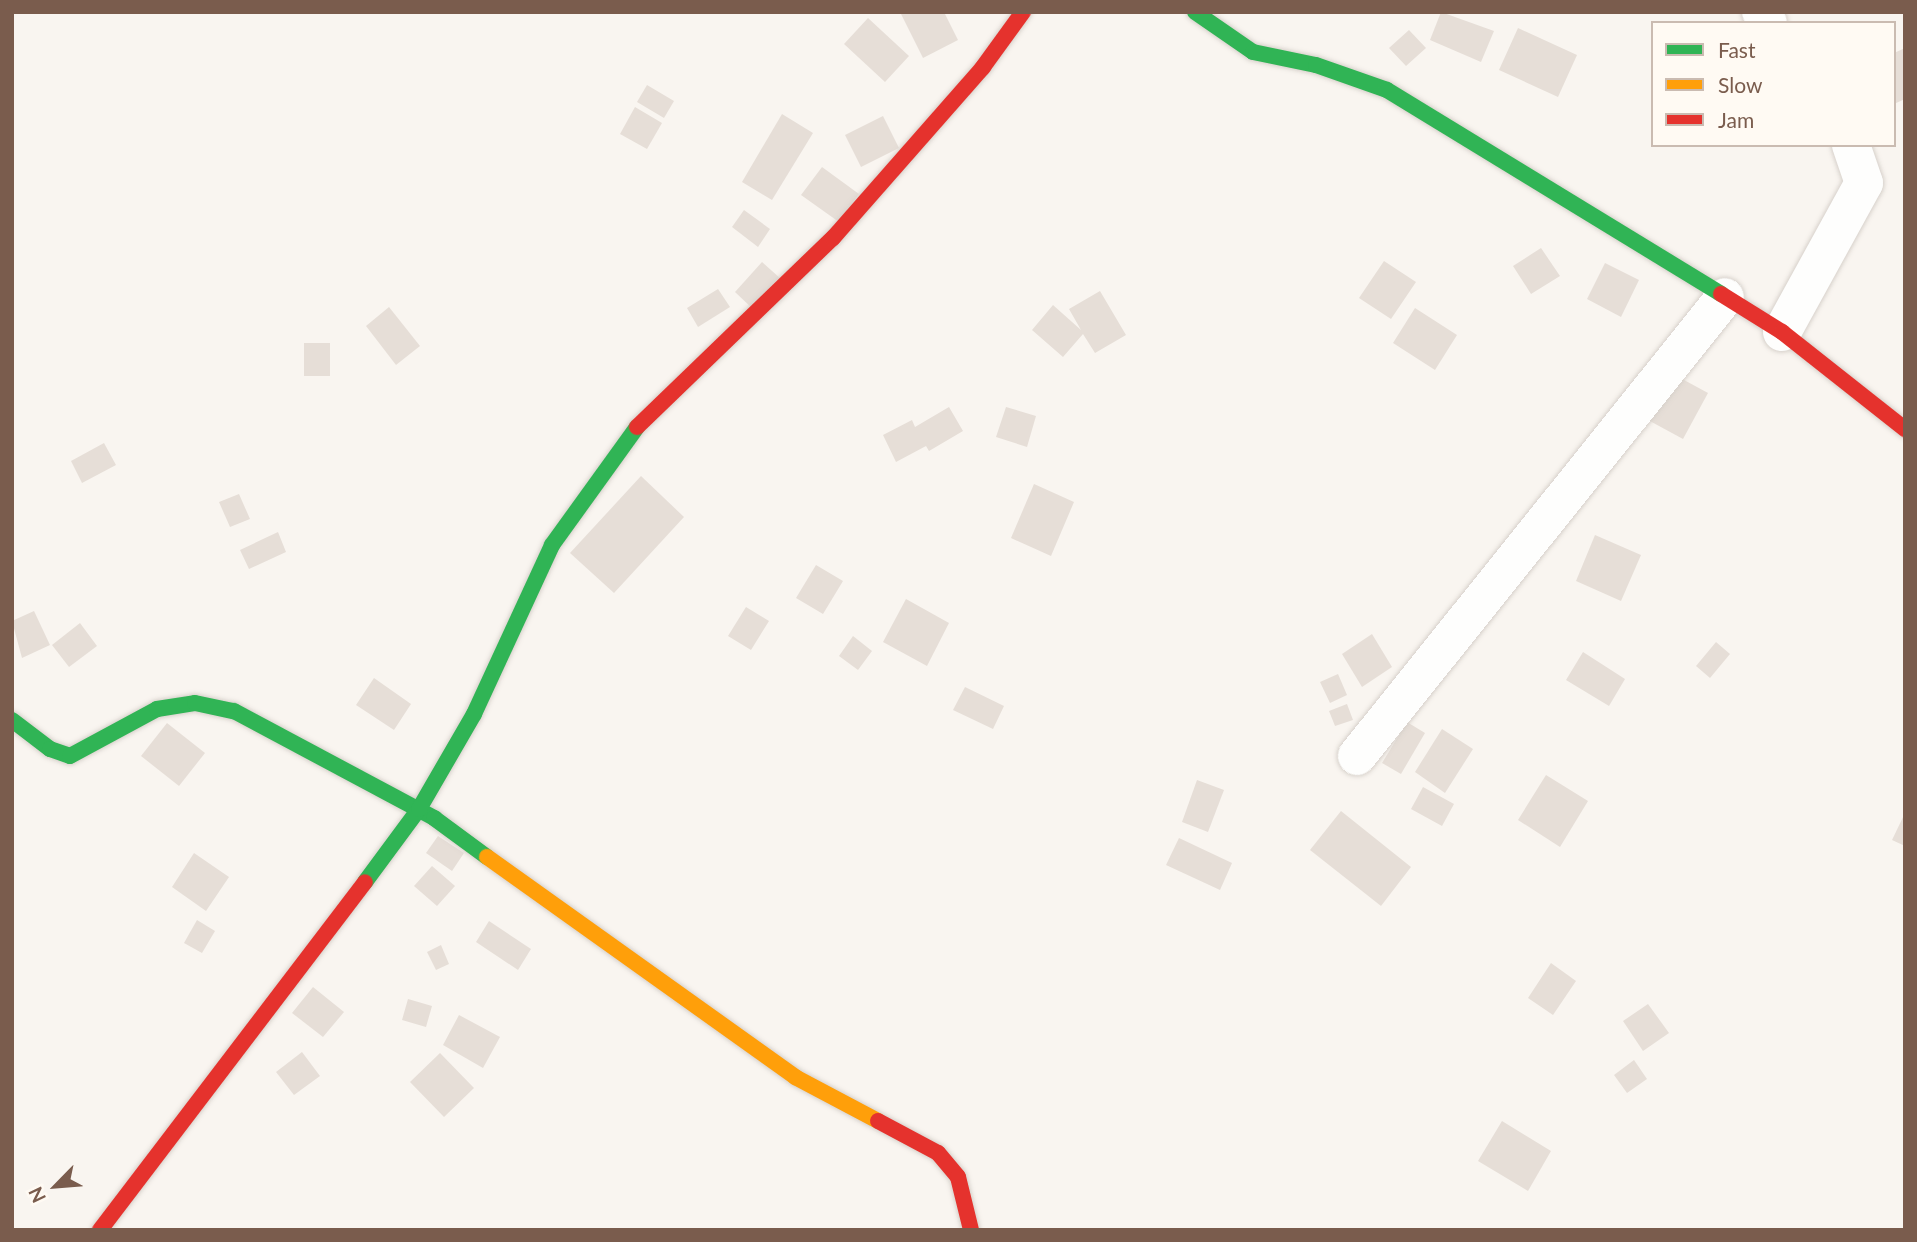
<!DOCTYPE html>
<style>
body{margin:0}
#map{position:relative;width:1917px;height:1242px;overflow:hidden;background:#f9f5f0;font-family:Lato,sans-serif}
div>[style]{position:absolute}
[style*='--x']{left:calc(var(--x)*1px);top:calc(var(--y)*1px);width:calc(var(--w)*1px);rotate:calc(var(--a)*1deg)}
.building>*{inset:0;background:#e6ded7}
.roads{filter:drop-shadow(0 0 2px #d7d1cb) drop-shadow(0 0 2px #d7d1cb)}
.street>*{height:38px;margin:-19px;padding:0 19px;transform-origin:19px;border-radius:19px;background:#fefefd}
.fast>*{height:16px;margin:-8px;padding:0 8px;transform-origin:8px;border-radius:8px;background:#30b455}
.slow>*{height:16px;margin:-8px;padding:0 8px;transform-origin:8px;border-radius:8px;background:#ff9f0a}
.jam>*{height:16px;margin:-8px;padding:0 8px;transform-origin:8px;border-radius:8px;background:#e5322d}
span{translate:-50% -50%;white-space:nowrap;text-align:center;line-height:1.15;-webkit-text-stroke:5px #fffaf3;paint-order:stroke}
.frame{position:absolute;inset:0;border:14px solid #7a5c4d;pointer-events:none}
.legend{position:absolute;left:1651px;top:21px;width:245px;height:126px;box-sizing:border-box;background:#fffaf3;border:2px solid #cabbb1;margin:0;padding:9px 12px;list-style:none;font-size:21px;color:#7a5c4d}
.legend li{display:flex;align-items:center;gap:14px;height:35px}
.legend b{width:35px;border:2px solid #cabbb1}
.north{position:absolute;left:21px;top:1151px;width:70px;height:70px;-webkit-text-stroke:5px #fffaf3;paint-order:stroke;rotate:245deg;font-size:19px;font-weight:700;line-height:28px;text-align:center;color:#7a5c4d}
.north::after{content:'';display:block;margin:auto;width:24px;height:32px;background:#7a5c4d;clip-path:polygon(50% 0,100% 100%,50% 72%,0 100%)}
</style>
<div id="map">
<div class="building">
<i style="clip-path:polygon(900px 12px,944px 12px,958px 40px,923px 58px)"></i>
<i style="clip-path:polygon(1441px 12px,1494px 31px,1481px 62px,1430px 40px)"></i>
<i style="clip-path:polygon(868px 18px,909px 56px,885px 82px,844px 44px)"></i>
<i style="clip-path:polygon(1518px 28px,1577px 55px,1558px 97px,1499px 70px)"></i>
<i style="clip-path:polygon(1409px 30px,1426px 48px,1406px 66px,1389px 48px)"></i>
<i style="clip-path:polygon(1905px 48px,1905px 99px,1894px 104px,1894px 53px)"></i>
<i style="clip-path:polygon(647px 85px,674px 101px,664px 118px,637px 102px)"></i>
<i style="clip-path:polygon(635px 107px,662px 123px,647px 149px,620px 134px)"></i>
<i style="clip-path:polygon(782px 114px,813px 133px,772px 200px,742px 182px)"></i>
<i style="clip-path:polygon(883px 116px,899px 148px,861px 167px,845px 135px)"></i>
<i style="clip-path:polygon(822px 167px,859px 194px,839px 222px,801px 195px)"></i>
<i style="clip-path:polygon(744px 210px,770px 229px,758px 247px,732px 227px)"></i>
<i style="clip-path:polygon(1541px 248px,1560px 276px,1531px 294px,1513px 266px)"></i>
<i style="clip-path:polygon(1384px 261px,1416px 282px,1391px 319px,1359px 298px)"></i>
<i style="clip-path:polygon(762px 262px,781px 279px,754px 310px,735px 292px)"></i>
<i style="clip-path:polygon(1605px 263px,1639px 280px,1621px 317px,1587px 299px)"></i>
<i style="clip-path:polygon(718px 289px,730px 307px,698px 327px,687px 308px)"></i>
<i style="clip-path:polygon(1100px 291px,1126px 335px,1095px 353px,1083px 334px,1063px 357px,1032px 330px,1053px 305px,1081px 330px,1069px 309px)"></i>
<i style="clip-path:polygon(389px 307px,420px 346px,396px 365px,366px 326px)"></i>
<i style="clip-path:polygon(1415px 308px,1457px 335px,1435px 370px,1393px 343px)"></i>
<i style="clip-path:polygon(304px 343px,330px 343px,330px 376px,304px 376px)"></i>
<i style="clip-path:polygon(1673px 374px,1708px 393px,1683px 439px,1648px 420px)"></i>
<i style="clip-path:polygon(949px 407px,963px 431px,929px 451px,926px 446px,896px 462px,883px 435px,912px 420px,915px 427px)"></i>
<i style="clip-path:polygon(1006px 407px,1036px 416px,1027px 447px,996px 437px)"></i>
<i style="clip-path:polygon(104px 443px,116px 465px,82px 483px,71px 461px)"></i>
<i style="clip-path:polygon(641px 476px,684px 517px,614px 593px,570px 553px)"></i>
<i style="clip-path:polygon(1034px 484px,1074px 502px,1051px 556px,1011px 538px)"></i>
<i style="clip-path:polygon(239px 494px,250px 519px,230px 527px,219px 502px)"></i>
<i style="clip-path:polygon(278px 532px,286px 552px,249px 569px,240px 550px)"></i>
<i style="clip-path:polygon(1595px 535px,1641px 555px,1621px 601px,1576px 581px)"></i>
<i style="clip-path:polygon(816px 565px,843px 581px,823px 614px,796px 598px)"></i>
<i style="clip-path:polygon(906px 599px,949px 623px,927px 666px,883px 642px)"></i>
<i style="clip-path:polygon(746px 607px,769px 621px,751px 650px,728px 636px)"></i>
<i style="clip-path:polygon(34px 611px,50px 645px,22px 658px,12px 621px)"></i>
<i style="clip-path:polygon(80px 623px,97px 646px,69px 667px,52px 645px)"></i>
<i style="clip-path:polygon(1372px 634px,1392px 667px,1362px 687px,1342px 654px)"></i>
<i style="clip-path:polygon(853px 636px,872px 651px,858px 670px,839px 656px)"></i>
<i style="clip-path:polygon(1716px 642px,1730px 654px,1710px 678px,1696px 666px)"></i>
<i style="clip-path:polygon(1583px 652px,1625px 679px,1609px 706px,1566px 680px)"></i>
<i style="clip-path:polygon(1338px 674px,1347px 695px,1330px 703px,1320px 682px)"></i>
<i style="clip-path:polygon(374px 678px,411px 704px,394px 730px,356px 705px)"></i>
<i style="clip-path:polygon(965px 687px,1004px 706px,993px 729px,953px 710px)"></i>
<i style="clip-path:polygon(1347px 704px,1353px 720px,1335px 726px,1329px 711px)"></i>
<i style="clip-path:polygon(1407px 722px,1425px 733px,1401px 774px,1382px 763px)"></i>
<i style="clip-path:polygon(167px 723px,205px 753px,179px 786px,141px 756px)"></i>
<i style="clip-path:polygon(1442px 729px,1473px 749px,1445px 793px,1415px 772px)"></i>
<i style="clip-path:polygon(1546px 775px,1588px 801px,1560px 847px,1518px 820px)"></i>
<i style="clip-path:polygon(1197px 780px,1224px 790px,1208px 832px,1182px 822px)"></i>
<i style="clip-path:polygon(1423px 787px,1454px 804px,1442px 826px,1411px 809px)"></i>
<i style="clip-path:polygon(1341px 811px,1411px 867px,1381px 906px,1310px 850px)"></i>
<i style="clip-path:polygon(1905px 813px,1905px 846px,1892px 840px)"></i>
<i style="clip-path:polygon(438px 836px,464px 853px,452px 871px,426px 853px)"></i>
<i style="clip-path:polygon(1179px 838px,1232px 863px,1220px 890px,1166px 865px)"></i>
<i style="clip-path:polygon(194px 853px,229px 877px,206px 911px,172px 887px)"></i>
<i style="clip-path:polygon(432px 866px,455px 886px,437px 906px,414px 886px)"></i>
<i style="clip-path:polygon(197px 920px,215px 931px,202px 953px,184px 943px)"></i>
<i style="clip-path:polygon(489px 921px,531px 949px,518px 970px,476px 942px)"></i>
<i style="clip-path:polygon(441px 945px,449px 964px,436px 970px,427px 952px)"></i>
<i style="clip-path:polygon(1551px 963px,1576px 981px,1553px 1015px,1528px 998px)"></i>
<i style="clip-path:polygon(313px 987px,344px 1012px,323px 1037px,292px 1013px)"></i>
<i style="clip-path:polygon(408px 999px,432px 1006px,426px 1027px,402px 1020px)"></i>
<i style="clip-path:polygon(1648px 1004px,1669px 1033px,1643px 1051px,1623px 1021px)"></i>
<i style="clip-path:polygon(459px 1015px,500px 1037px,483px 1068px,443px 1045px)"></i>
<i style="clip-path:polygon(302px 1052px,320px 1076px,294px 1095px,276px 1072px)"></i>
<i style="clip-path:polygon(440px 1053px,474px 1088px,444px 1117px,410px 1082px)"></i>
<i style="clip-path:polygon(1634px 1060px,1647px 1079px,1627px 1093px,1614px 1075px)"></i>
<i style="clip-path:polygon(1502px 1121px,1551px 1151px,1528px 1191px,1478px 1161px)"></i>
</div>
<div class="roads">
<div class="street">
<i style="--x:1761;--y:12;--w:13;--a:58"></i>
<i style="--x:1782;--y:332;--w:170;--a:-61.2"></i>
<i style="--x:1864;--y:183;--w:40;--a:-108.9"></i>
<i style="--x:1357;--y:756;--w:588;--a:-51.28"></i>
</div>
<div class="fast">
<i style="--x:1195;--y:12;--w:70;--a:34.6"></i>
<i style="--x:1253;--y:52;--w:64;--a:11.7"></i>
<i style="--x:1316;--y:65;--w:75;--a:19.4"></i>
<i style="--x:1387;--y:90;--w:391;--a:31.4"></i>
<i style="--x:12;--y:720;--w:48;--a:37.3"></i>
<i style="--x:50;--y:749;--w:21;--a:19"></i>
<i style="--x:70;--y:756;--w:99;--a:-28.4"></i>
<i style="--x:157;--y:709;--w:38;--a:-9"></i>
<i style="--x:195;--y:703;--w:40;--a:12"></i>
<i style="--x:234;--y:711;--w:227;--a:28.1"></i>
<i style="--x:434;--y:818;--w:66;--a:36.3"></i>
<i style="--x:365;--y:882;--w:91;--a:-53.5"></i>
<i style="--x:419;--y:809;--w:110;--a:-59.9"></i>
<i style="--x:474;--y:714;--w:186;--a:-65.2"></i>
<i style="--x:552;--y:545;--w:145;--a:-54.2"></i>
</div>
<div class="slow">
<i style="--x:487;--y:857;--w:379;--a:35.5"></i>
<i style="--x:795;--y:1077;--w:94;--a:27.9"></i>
</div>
<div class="jam">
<i style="--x:1721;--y:294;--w:72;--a:31.9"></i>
<i style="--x:1782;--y:332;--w:157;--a:38.3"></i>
<i style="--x:637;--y:427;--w:272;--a:-44"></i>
<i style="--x:833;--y:238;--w:227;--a:-48.7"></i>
<i style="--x:983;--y:67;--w:68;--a:-54"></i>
<i style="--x:878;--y:1121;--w:68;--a:28.1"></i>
<i style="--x:938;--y:1153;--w:31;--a:50"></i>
<i style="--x:958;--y:1177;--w:55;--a:76.2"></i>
<i style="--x:100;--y:1230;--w:437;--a:-52.7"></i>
</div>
</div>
<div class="frame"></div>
<ul class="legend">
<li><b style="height:9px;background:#30b455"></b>Fast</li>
<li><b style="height:9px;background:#ff9f0a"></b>Slow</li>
<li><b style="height:9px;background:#e5322d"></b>Jam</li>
</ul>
<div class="north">N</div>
</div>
